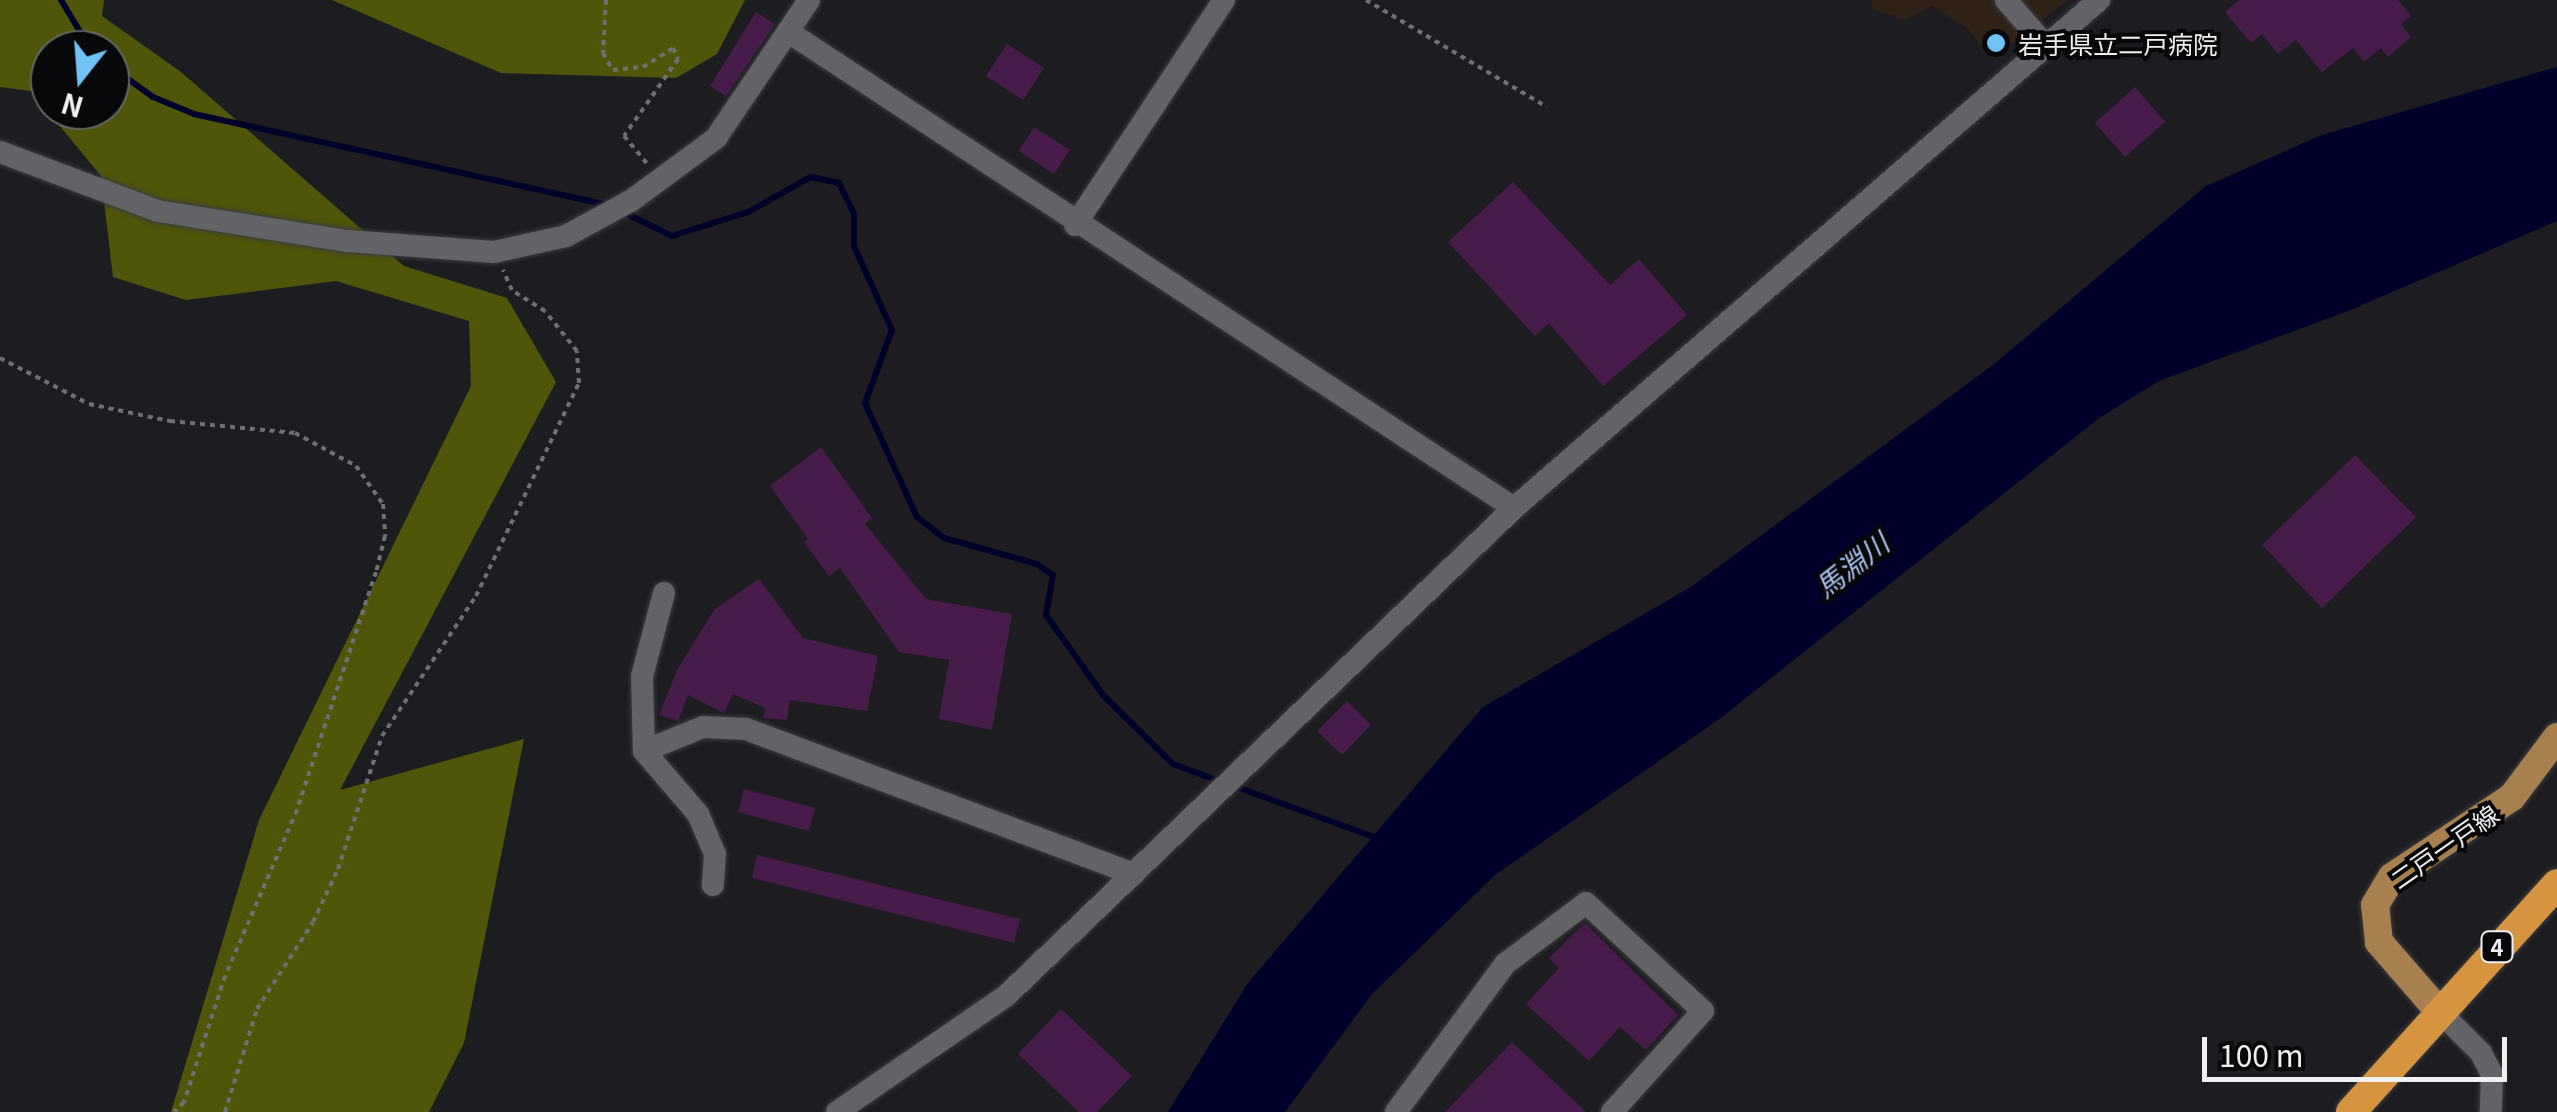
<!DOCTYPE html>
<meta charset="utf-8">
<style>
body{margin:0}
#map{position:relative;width:2557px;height:1112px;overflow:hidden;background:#1d1d21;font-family:Georgia,"Noto Sans JP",serif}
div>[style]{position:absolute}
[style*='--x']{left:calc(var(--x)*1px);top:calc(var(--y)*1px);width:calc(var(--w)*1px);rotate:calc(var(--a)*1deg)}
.medical>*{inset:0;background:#2f2115}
.forest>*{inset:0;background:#4f560a}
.water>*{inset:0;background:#00002b}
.stream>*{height:6px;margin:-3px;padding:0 3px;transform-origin:3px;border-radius:3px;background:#00002b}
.building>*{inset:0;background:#471c4a}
.path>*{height:4px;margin-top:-2px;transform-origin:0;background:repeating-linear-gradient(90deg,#706f73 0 5px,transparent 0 10px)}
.roads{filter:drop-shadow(0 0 2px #3b3a3d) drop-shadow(0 0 2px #3b3a3d)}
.minor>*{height:22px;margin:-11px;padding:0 11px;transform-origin:11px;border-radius:11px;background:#636267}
.major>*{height:28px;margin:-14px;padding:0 14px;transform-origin:14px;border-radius:14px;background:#a88050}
.highway>*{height:30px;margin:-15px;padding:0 15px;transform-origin:15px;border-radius:15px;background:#d69441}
.dots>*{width:28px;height:28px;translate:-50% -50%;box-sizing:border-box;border:5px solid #080709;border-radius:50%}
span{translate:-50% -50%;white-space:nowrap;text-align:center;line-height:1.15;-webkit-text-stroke:8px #080709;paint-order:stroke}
.shield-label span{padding:2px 8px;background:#080709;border:2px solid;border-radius:8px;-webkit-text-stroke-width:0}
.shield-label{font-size:22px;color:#f0eff2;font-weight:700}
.poi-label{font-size:25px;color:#f0eff2}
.left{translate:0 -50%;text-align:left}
.street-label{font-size:25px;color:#f0eff2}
.water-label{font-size:28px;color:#a8c0f0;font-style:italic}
.north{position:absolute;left:30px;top:30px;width:100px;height:100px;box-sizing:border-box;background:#080709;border:2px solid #656466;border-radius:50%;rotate:197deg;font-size:28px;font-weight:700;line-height:40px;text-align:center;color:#f0eff2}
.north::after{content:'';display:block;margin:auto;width:35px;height:45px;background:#70c1f4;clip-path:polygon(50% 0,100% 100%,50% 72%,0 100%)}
.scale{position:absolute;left:2202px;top:1037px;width:305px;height:45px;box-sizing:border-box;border:5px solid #f0eff2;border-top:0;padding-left:12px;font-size:30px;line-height:35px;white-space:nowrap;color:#f0eff2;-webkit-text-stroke:8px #080709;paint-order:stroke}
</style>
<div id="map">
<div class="medical">
<i style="clip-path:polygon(1871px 0,2068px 0,1992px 59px,1966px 27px,1932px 6px,1905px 20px,1873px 9px)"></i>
</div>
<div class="forest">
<i style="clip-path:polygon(evenodd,0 0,104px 0,102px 16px,181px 72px,404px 266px,507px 298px,556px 382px,340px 790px,524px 739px,464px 1043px,429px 1112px,171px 1112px,259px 820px,471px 386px,469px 321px,336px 281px,186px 300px,113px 277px,101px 176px,31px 91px,0 87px,0 0,50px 50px,110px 50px,110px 110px,50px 110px,50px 50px)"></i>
<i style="clip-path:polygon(332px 0,745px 0,717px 54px,676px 78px,501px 73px)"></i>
</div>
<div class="water">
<i style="clip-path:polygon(2557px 67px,2557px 221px,2348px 311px,2159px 381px,2099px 418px,1722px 717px,1495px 875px,1372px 994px,1285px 1112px,1168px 1112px,1248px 983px,1483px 707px,1691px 587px,1993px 365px,2206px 186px,2322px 135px)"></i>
</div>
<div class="stream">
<i style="--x:61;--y:0;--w:58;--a:59"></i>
<i style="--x:110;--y:66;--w:53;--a:35.8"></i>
<i style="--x:153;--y:97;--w:44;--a:22.5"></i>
<i style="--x:194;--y:114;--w:425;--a:12.4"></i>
<i style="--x:625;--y:213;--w:52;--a:26.1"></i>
<i style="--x:672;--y:236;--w:80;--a:-17.5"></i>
<i style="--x:748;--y:212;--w:72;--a:-29.1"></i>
<i style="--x:811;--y:177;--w:29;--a:12"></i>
<i style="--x:839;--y:183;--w:34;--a:64"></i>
<i style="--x:854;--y:214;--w:32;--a:90"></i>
<i style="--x:854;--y:246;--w:92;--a:65.7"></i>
<i style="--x:892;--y:330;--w:78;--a:110.3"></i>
<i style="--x:865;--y:403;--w:125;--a:65.5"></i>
<i style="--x:917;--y:517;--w:34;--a:38"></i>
<i style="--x:944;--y:538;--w:97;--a:15.6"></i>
<i style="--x:1037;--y:564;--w:19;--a:35"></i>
<i style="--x:1053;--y:575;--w:41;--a:99.9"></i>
<i style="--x:1046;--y:615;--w:98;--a:54.5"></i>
<i style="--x:1103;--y:695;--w:98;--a:44.6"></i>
<i style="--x:1173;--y:764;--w:52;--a:20.2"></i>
<i style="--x:1234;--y:786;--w:152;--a:20"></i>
</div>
<div class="building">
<i style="clip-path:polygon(2239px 0,2398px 0,2411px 16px,2401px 24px,2411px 37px,2388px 57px,2381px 48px,2364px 62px,2353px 48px,2322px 72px,2296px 40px,2278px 54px,2262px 34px,2251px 43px,2225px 12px)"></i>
<i style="clip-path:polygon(756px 12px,775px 24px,726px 96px,710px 86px)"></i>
<i style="clip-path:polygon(1007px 44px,1044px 68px,1023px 100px,986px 76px)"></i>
<i style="clip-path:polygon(2135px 87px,2165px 122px,2125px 157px,2095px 123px)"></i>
<i style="clip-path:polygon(1034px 127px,1070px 150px,1054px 174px,1019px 151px)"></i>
<i style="clip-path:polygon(1513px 182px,1610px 285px,1639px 259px,1687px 315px,1603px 386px,1549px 323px,1535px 336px,1448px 242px)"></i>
<i style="clip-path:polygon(821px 447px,872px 518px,865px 524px,926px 599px,1012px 614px,992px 730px,939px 719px,949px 660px,899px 652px,840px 568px,829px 576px,804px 542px,808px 539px,770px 486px)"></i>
<i style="clip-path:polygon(2355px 455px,2416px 517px,2322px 608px,2262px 545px)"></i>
<i style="clip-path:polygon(759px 579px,803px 638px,878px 656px,867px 711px,790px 700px,787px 720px,763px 718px,765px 708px,733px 694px,724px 713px,688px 695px,678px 721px,659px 715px,678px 668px,715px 609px)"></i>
<i style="clip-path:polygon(1347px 701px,1371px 725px,1342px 755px,1317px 731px)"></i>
<i style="clip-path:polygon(744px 789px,815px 808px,809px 831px,738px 812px)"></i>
<i style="clip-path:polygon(757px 855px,1020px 919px,1014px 943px,752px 878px)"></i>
<i style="clip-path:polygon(1585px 923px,1678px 1015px,1646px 1050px,1620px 1027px,1589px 1061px,1526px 1004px,1559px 968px,1549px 958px)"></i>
<i style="clip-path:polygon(1061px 1009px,1132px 1076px,1097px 1112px,1079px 1112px,1018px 1054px)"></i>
<i style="clip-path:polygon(1512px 1042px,1586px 1112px,1445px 1112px)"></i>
</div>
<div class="path">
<i style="--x:606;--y:0;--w:53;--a:93.2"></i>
<i style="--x:603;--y:53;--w:20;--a:60"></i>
<i style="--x:613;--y:70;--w:30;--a:-6"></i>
<i style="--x:643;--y:67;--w:36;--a:-32"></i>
<i style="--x:673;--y:48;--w:12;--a:66"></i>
<i style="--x:678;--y:59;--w:94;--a:125"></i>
<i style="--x:624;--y:136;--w:38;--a:50"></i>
<i style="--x:1366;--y:0;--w:210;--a:30.6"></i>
<i style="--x:0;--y:358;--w:100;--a:27.3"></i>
<i style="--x:89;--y:404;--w:83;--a:11.9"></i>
<i style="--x:170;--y:421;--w:126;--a:5.5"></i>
<i style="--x:295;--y:433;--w:69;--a:28.4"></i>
<i style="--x:356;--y:466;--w:47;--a:54.6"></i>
<i style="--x:383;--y:504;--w:32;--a:86"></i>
<i style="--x:385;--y:536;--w:37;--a:104"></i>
<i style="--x:376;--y:572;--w:251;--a:108.4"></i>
<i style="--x:297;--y:810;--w:181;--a:113.4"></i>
<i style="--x:225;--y:976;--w:133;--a:108"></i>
<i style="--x:184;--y:1102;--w:14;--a:135"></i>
<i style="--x:225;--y:1112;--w:108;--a:-72.7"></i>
<i style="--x:257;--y:1009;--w:103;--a:-57.2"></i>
<i style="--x:313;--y:922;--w:59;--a:-64.7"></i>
<i style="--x:338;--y:869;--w:140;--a:-71.7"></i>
<i style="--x:382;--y:736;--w:169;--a:-56.1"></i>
<i style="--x:476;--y:596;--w:237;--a:-64.2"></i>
<i style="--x:579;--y:383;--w:32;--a:-94"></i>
<i style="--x:577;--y:351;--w:51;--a:-128.7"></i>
<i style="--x:545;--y:311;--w:39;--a:-148"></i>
<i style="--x:512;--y:290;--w:22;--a:-114"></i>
</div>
<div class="roads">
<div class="minor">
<i style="--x:2006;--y:0;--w:61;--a:49"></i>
<i style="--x:790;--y:33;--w:866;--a:33.27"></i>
<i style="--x:0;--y:152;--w:169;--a:20.5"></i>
<i style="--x:158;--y:211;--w:192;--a:9"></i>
<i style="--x:348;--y:241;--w:146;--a:4.3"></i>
<i style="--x:494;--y:252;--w:74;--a:-12.5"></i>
<i style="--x:566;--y:236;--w:75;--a:-28.6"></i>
<i style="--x:632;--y:200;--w:104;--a:-36.4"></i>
<i style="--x:716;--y:138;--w:166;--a:-56"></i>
<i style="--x:1075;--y:225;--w:270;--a:-56.5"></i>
<i style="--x:664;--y:593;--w:86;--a:104.8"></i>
<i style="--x:642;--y:676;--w:75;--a:88.5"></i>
<i style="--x:644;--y:751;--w:83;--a:49.4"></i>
<i style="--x:698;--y:814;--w:43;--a:67"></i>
<i style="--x:715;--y:854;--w:31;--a:94"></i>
<i style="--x:644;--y:751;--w:64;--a:-22.1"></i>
<i style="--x:703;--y:727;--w:43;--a:2.7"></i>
<i style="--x:746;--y:729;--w:414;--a:20.5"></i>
<i style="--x:2437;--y:1009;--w:62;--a:45"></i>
<i style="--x:2481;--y:1053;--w:25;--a:63"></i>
<i style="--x:2492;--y:1075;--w:37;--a:92"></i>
<i style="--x:837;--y:1112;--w:206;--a:-34.5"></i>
<i style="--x:1007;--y:995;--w:703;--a:-43.85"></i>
<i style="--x:1514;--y:508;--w:775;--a:-40.97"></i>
<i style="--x:1396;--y:1112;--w:184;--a:-53.6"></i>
<i style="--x:1505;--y:964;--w:101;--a:-37"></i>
<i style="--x:1586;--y:903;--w:159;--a:42.7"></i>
<i style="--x:1703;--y:1011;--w:136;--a:132"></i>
</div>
<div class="major">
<i style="--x:2437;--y:1009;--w:89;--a:-130.9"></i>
<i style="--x:2379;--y:942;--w:37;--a:-96"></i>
<i style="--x:2375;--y:905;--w:33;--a:-59"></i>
<i style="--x:2392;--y:877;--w:144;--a:-33.7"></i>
<i style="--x:2512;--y:797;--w:75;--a:-53.1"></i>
</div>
<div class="highway">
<i style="--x:2351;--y:1112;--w:307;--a:-47.9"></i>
</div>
</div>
<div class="dots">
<i style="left:1996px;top:43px;background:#70c1f4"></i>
</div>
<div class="shield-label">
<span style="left:2497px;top:947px">4</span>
</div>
<div class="poi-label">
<span class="left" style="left:2018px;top:43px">岩手県立二戸病院</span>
</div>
<div class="street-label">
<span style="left:2444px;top:846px;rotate:-35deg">二戸一戸線</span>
</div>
<div class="water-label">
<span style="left:1851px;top:564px;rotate:-38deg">馬淵川</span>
</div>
<div class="north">N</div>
<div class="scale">100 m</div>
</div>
